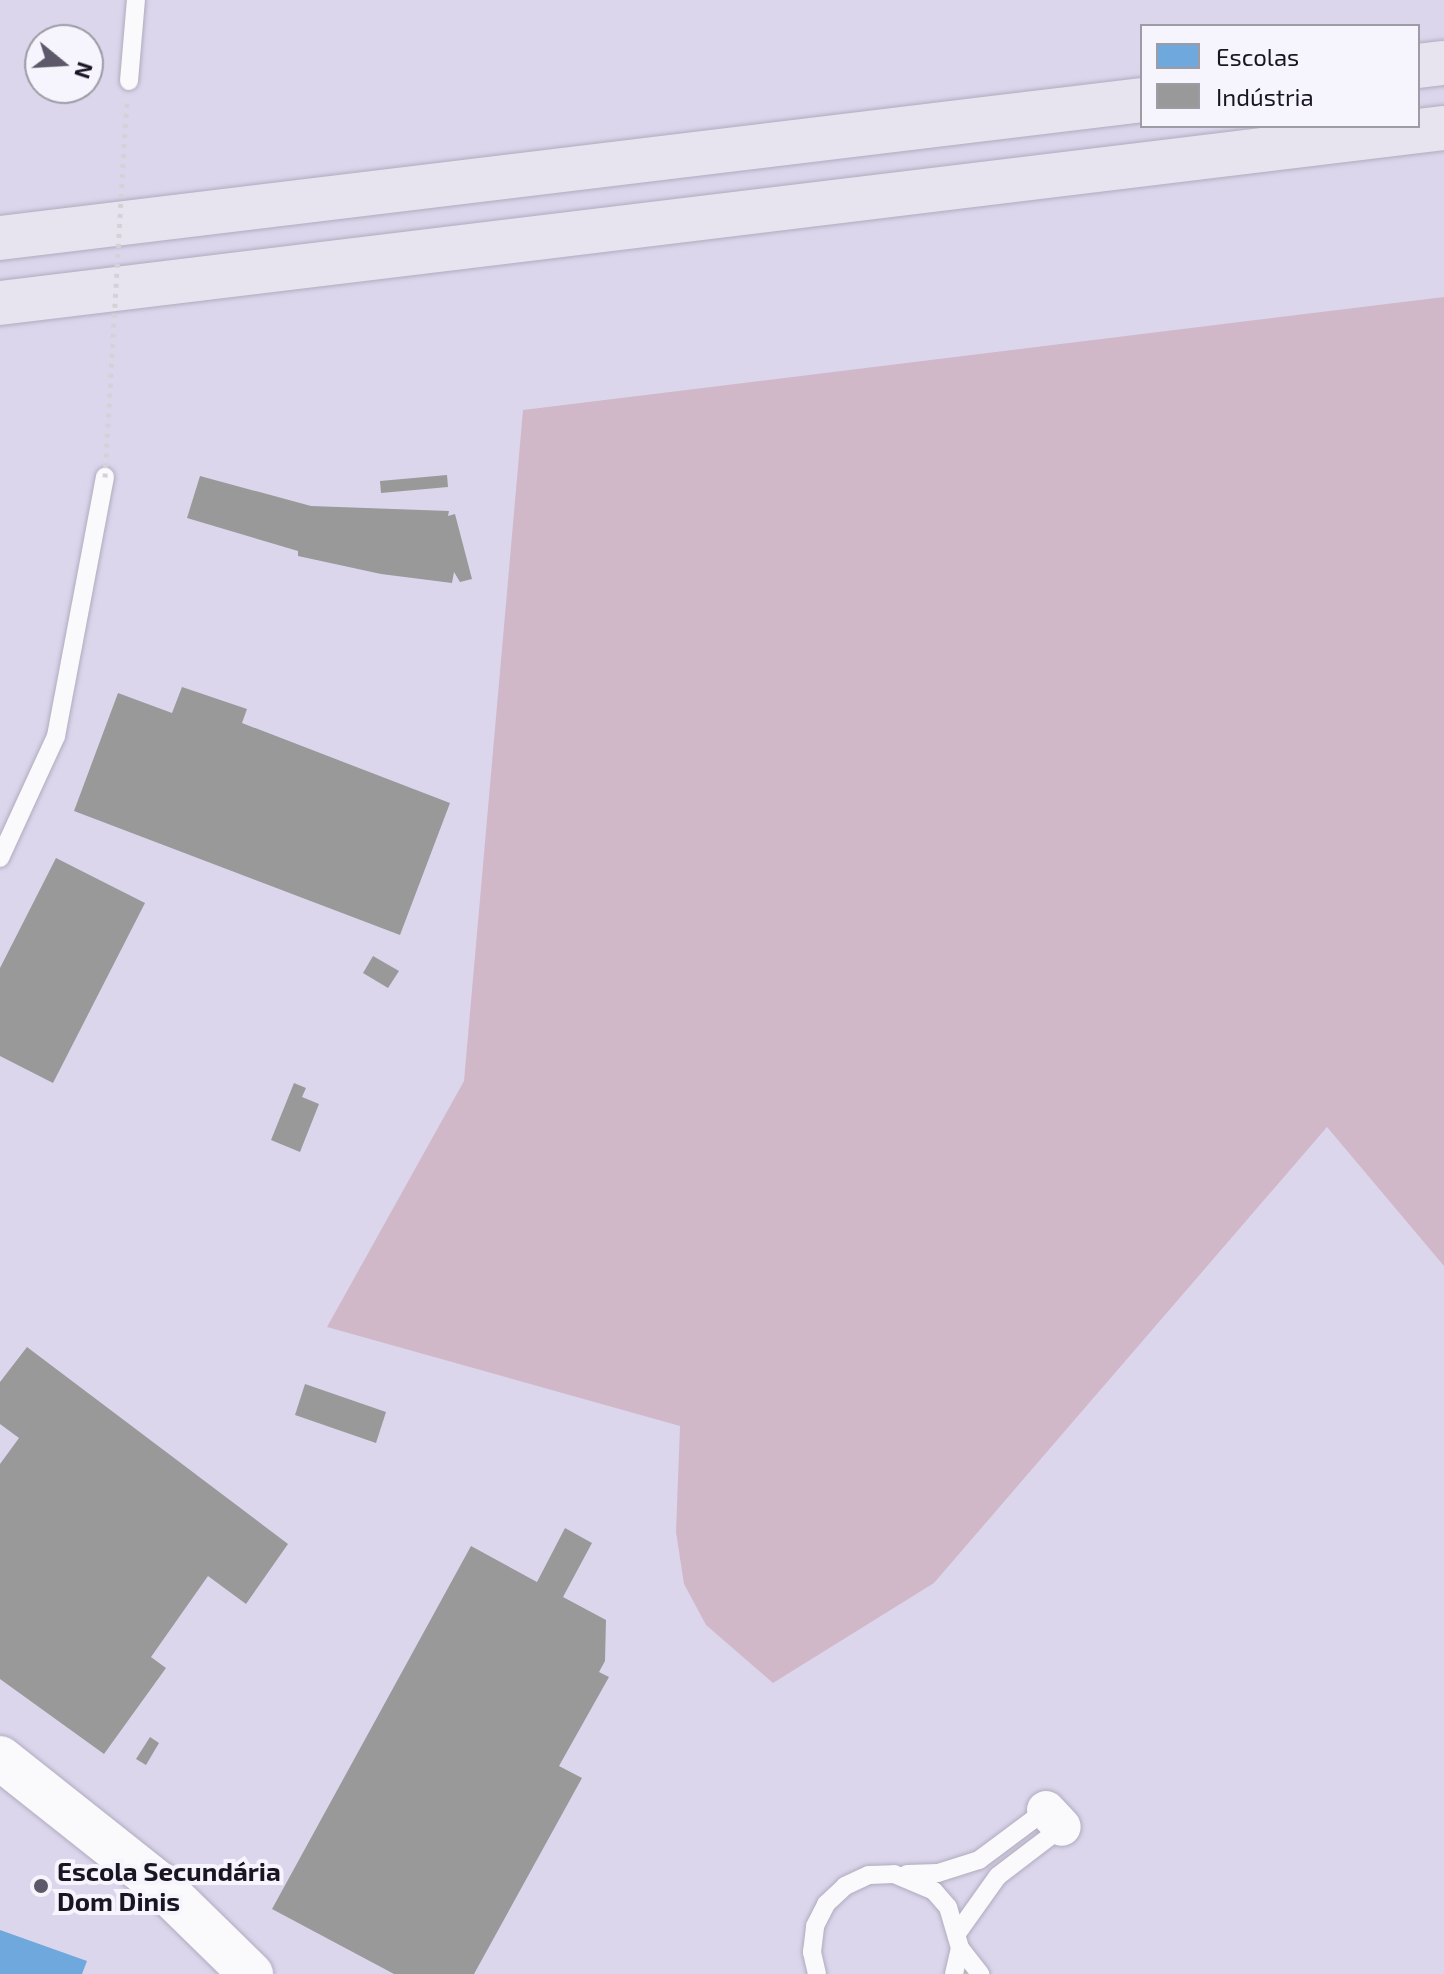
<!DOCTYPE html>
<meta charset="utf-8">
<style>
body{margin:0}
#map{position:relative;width:1444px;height:1974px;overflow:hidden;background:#dcd6ed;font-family:"Exo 2",sans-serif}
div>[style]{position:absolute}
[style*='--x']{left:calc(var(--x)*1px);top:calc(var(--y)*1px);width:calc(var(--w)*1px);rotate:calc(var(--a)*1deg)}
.green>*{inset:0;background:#d0b8c9}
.schools>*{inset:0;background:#6fa8dc}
.industry>*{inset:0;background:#999}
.path>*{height:5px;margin-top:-2.5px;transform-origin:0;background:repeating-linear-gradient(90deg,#d4d2d9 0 4px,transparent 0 10px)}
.roads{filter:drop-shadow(0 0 2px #b0abbd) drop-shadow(0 0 2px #b0abbd)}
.lane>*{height:18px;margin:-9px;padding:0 9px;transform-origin:9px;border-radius:9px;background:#faf9fc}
.street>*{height:38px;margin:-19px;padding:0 19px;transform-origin:19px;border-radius:19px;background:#faf9fc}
.secondary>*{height:44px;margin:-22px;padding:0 22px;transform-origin:22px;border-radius:22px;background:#faf9fc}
.highway>*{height:44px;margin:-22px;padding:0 22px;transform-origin:22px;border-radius:22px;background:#e7e4f0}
.path-bridge>*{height:5px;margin-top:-2.5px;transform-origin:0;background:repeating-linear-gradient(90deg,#d4d2d9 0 4px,transparent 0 10px)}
.dots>*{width:22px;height:22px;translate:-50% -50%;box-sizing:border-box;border:4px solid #f6f4fc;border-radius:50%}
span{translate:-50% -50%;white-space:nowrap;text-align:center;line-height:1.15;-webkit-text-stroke:8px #f6f4fc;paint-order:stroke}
.poi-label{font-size:26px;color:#191523;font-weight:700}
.left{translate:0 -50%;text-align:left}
.legend{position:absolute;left:1140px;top:24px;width:280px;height:104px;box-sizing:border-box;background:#f6f4fc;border:2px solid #9e9ba5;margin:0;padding:10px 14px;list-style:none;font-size:24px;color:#191523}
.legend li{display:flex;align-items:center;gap:16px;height:40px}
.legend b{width:40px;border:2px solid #9e9ba5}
.north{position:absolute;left:24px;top:24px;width:80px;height:80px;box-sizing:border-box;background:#f6f4fc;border:2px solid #9e9ba5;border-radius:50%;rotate:108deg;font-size:22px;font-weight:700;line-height:32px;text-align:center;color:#191523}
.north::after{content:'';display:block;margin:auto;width:28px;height:36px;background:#5d596a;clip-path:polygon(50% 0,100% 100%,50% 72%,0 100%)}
</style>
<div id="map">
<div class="green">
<i style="clip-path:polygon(1444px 297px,1444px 1266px,1327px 1127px,934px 1583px,773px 1683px,706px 1625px,684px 1584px,676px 1532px,680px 1426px,327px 1327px,464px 1081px,523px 410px)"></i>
</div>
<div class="schools">
<i style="clip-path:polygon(0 1930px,87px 1961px,82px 1974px,0 1974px)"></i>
</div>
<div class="industry">
<i style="clip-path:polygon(447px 475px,448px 487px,381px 493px,380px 481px)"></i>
<i style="clip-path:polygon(200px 476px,311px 506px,449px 511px,448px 516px,455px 514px,472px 579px,460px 582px,454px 572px,452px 583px,381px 574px,298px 556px,298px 551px,187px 518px)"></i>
<i style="clip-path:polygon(182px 687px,247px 709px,242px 723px,450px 803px,400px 935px,74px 811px,118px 693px,172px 713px)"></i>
<i style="clip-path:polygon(56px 858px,145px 903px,53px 1083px,0 1056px,0 968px)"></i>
<i style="clip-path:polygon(373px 956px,399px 971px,388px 988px,363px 973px)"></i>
<i style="clip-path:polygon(294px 1083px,306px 1088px,302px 1097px,319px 1104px,300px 1152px,271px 1140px)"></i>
<i style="clip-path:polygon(27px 1347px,288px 1544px,246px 1604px,208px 1576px,151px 1657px,166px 1668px,104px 1754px,0 1679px,0 1464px,19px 1438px,0 1424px,0 1382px)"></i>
<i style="clip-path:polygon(305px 1384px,386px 1412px,376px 1443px,295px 1415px)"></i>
<i style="clip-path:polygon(565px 1528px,592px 1543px,563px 1597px,606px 1620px,605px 1661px,599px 1672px,609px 1677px,559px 1766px,582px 1778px,474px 1974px,394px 1974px,272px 1909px,471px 1546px,537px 1582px)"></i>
<i style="clip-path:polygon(150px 1737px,159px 1743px,146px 1765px,136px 1759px)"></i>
</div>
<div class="path">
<i style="--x:126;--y:117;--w:15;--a:-86"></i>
</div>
<div class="roads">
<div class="lane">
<i style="--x:129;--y:81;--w:81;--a:-85.1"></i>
<i style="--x:0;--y:858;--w:134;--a:-65.3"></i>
<i style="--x:56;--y:736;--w:264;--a:-79.3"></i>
<i style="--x:907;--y:1874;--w:31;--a:-2"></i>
<i style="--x:938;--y:1873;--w:43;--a:-17.6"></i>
<i style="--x:979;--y:1860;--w:84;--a:-36.7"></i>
<i style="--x:958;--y:1932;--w:69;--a:-54.5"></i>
<i style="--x:998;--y:1876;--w:81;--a:-37.4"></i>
<i style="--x:960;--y:1948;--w:33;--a:52"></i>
<i style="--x:817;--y:1974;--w:23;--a:-103"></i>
<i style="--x:812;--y:1952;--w:26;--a:-83"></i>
<i style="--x:815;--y:1926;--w:25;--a:-63"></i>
<i style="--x:826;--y:1904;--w:26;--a:-43"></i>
<i style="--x:845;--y:1886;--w:26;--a:-25"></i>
<i style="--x:869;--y:1875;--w:25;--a:-2"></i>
<i style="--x:894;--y:1874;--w:43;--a:23"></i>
<i style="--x:934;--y:1891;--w:21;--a:49"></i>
<i style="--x:948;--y:1907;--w:43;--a:73.7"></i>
<i style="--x:960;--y:1948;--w:27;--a:103"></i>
</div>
<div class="street">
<i style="--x:1046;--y:1810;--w:23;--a:47"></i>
</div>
<div class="secondary">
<i style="--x:0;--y:1758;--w:203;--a:38.4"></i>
<i style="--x:159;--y:1884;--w:129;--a:44.4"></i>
</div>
<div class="highway">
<i style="--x:1418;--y:66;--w:26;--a:-7"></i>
<i style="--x:0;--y:238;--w:1150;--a:-6.89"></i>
<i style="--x:0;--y:303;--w:1455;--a:-6.91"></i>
</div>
</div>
<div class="path-bridge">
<i style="--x:105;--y:477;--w:361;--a:-86.7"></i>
</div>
<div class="dots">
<i style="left:41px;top:1886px;background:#5d596a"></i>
</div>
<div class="poi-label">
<span class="left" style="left:57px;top:1886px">Escola Secundária<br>Dom Dinis</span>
</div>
<ul class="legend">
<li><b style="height:22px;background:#6fa8dc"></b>Escolas</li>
<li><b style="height:22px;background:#999"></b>Indústria</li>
</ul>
<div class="north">N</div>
</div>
